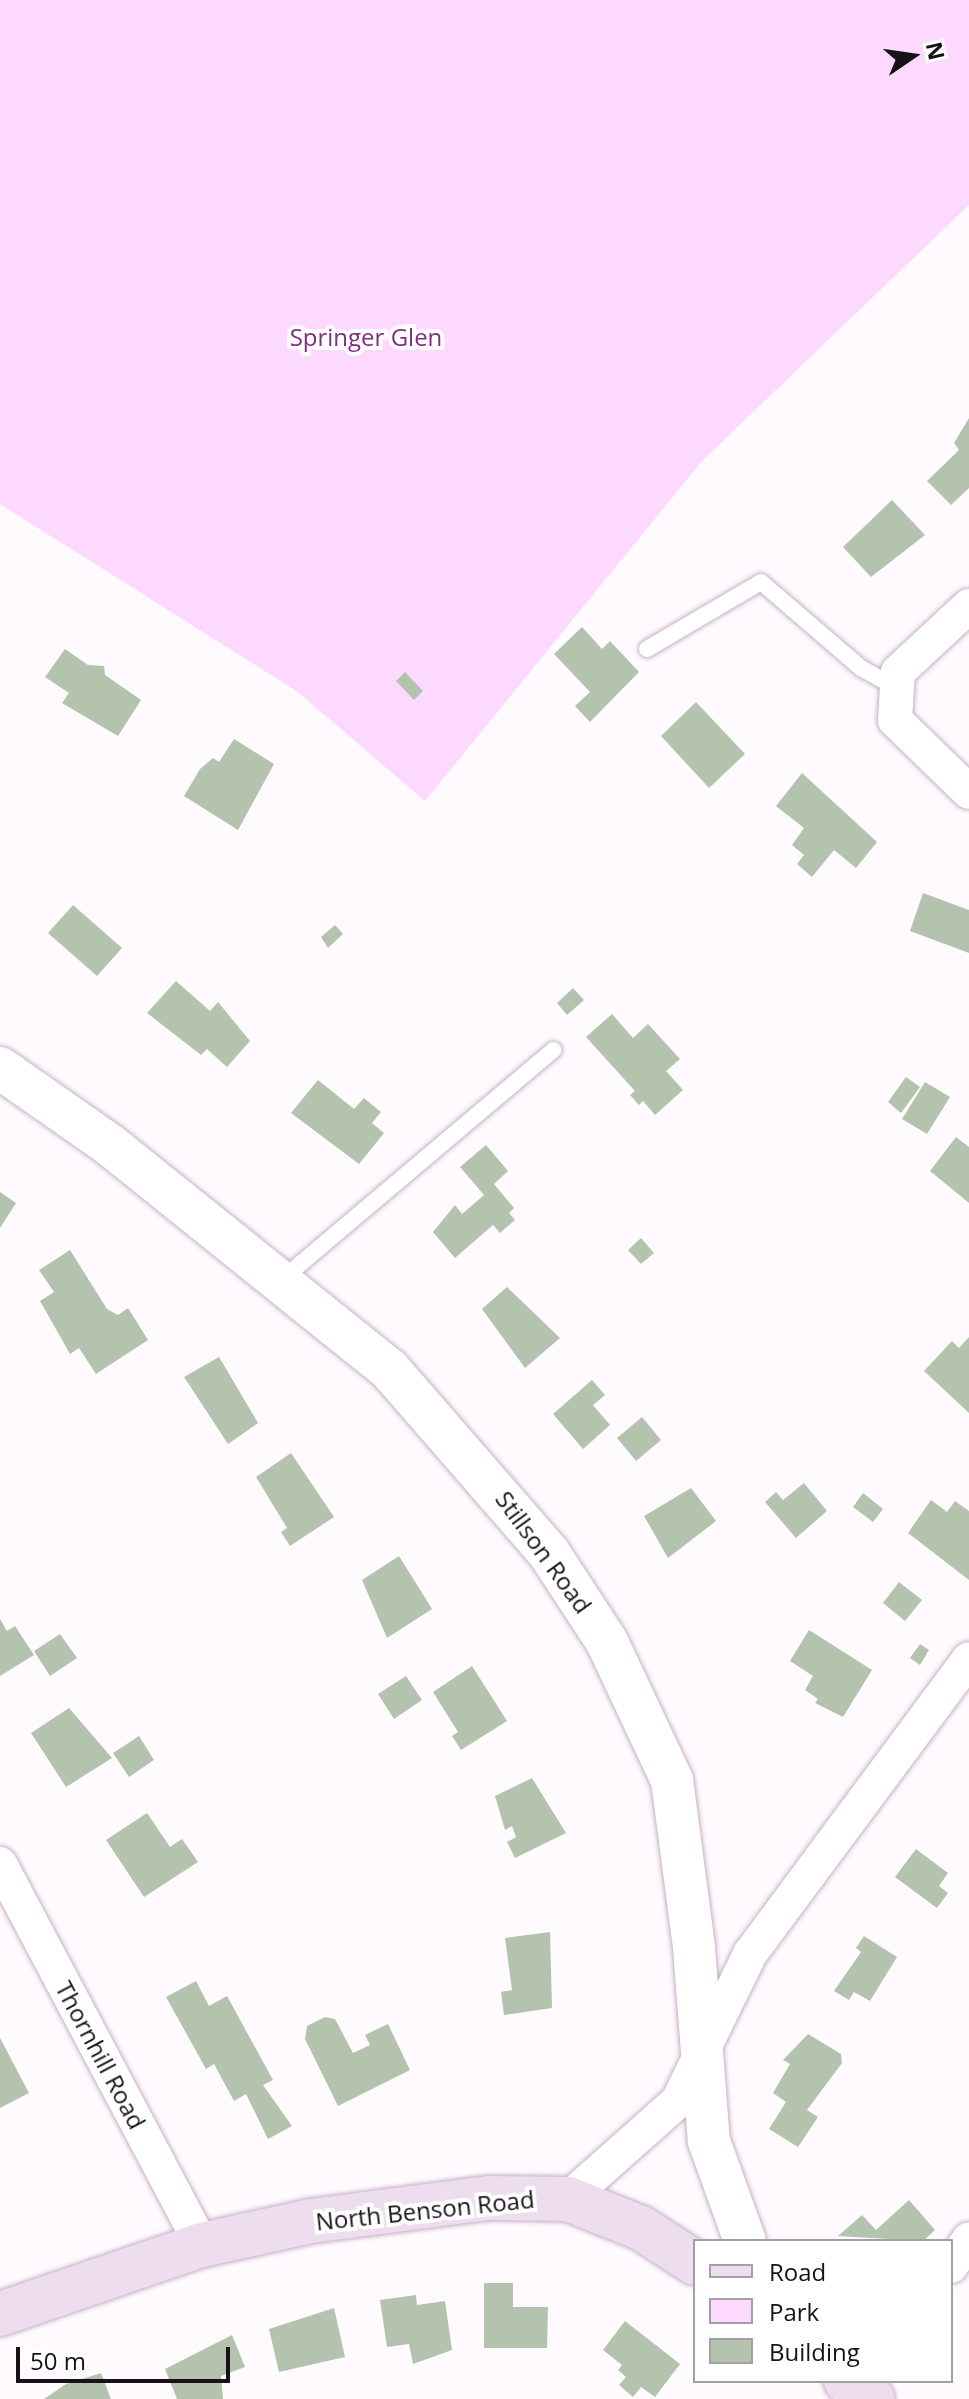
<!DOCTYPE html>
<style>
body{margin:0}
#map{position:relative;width:969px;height:2399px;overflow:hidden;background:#fefafe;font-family:"Open Sans",sans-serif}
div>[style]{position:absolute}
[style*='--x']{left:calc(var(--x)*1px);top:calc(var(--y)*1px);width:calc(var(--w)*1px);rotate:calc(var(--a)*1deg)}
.green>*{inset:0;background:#fed9ff}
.building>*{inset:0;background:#b4c3ae}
.roads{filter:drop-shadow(0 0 2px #c5b1c5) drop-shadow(0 0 2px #c5b1c5)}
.service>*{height:16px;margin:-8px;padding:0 8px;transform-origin:8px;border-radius:8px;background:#fff}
.minor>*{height:34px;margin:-17px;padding:0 17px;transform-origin:17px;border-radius:17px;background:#fff}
.tertiary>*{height:42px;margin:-21px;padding:0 21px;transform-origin:21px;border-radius:21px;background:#fff}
.secondary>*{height:44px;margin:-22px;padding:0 22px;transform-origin:22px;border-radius:22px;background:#eeddef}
span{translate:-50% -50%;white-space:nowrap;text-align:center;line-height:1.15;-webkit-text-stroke:8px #fff;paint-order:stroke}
.park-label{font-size:24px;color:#7f2c83}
.street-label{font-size:24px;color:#181218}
.legend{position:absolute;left:693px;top:2239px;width:260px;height:144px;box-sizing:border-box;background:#fff;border:2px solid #a3a0a3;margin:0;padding:10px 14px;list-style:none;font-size:24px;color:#181218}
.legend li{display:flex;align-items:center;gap:16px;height:40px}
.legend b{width:40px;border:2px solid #a3a0a3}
.north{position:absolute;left:873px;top:16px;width:80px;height:80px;-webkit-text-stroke:6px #fff;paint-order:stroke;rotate:77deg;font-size:22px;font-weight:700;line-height:32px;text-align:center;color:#181218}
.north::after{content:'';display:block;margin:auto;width:28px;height:36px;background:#181218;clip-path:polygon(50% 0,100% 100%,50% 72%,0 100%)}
.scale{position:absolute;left:16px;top:2347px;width:214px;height:36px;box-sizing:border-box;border:4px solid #181218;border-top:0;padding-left:10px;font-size:24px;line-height:28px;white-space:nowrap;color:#181218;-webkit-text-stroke:6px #fff;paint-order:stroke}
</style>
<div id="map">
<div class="green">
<i style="clip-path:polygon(0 0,969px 0,969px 205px,702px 461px,425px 801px,298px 692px,0 504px)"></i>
</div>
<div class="building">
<i style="clip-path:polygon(969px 418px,969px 488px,951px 505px,927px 481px,959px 450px,954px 443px)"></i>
<i style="clip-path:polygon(892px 500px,925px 535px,871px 577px,843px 547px)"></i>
<i style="clip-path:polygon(582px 627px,602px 649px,610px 641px,639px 672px,590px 722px,575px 706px,590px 692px,554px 654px)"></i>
<i style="clip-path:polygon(65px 649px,88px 665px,104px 666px,105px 675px,141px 700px,118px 736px,62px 703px,69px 693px,45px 677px)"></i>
<i style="clip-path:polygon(405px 672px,423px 691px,414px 700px,396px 681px)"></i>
<i style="clip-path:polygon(696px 702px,745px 754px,709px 788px,661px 736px)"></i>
<i style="clip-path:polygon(234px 739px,274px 764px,238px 830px,184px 796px,200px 769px,213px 758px,219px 762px)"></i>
<i style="clip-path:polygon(802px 773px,877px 842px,856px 868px,834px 850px,812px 877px,797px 864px,804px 855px,792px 845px,804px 828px,776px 806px)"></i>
<i style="clip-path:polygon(923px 893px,969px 910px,969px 953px,910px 931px)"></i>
<i style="clip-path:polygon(73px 905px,122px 948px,97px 976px,48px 933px)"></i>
<i style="clip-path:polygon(335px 925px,343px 934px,328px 948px,321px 937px)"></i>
<i style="clip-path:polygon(176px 981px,210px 1011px,218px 1002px,250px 1041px,227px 1067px,207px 1049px,201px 1055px,147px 1013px)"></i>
<i style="clip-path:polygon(573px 988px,584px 1000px,567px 1015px,557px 1003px)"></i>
<i style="clip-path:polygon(612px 1014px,633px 1038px,648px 1024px,680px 1059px,666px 1071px,683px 1090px,655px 1115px,643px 1101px,639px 1105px,630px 1095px,635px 1091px,586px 1037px)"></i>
<i style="clip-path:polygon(906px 1077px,920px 1087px,901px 1113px,888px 1102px)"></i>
<i style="clip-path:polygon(318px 1080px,354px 1109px,364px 1098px,381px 1112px,372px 1123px,384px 1133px,359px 1164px,291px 1113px)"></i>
<i style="clip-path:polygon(925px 1082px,950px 1097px,927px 1134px,902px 1119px)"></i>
<i style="clip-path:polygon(956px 1137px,969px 1147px,969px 1203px,930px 1171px)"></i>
<i style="clip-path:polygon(486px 1145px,508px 1171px,494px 1184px,514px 1208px,509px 1213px,515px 1220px,500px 1233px,493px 1225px,455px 1258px,433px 1232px,455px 1205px,462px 1214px,484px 1195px,460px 1167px)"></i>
<i style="clip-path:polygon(0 1192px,16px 1203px,0 1228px)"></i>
<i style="clip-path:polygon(641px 1238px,654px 1253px,641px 1264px,628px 1250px)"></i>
<i style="clip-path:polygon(70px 1250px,107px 1309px,118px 1315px,128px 1308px,148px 1340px,96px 1374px,79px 1348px,70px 1354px,40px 1301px,54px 1292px,39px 1270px)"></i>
<i style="clip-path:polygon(507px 1287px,560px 1338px,525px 1368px,482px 1309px)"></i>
<i style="clip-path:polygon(969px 1337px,969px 1413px,924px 1371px,952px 1341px,959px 1348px)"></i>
<i style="clip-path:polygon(219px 1357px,258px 1423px,228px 1444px,184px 1377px)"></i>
<i style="clip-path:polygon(592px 1380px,605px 1395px,593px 1405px,610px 1425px,583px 1449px,553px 1414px)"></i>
<i style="clip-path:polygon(642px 1417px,661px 1440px,636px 1461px,617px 1438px)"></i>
<i style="clip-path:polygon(291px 1453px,334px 1517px,290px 1546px,281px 1532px,287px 1528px,256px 1477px)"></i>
<i style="clip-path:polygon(804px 1483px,827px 1511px,796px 1538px,765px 1502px,776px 1492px,783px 1500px)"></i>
<i style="clip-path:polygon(691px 1488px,716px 1521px,668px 1558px,644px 1516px)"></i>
<i style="clip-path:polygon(863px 1493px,883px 1509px,873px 1522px,853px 1507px)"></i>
<i style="clip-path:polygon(931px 1500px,947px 1512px,955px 1501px,969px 1511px,969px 1580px,908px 1533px)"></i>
<i style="clip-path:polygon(399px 1556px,432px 1609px,387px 1638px,362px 1580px)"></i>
<i style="clip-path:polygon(899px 1582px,922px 1600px,905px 1621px,883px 1603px)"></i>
<i style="clip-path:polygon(0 1619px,7px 1631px,15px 1626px,34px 1655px,0 1676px)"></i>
<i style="clip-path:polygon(809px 1630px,872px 1670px,843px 1717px,815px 1703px,818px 1699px,805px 1690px,813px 1676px,790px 1661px)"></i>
<i style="clip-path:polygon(60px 1634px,77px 1658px,50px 1676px,34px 1651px)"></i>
<i style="clip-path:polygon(920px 1644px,929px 1650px,920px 1665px,910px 1658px)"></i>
<i style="clip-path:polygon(472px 1666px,507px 1721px,461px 1750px,452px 1736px,458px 1732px,433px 1692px)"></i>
<i style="clip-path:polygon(406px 1676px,422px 1700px,394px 1719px,378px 1694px)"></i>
<i style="clip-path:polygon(69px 1708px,112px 1758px,66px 1787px,31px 1733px)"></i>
<i style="clip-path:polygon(139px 1736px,154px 1760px,129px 1777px,113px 1753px)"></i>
<i style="clip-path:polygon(532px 1778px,566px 1833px,515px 1858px,507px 1842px,516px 1837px,512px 1826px,505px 1830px,495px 1796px)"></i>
<i style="clip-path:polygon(147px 1813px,170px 1847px,182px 1839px,198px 1862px,144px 1897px,106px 1840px)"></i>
<i style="clip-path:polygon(916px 1849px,948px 1873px,939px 1886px,948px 1893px,937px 1908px,895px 1877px)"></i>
<i style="clip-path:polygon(550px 1932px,552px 2008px,504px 2015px,501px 1992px,512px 1990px,505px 1938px)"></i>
<i style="clip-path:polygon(864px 1936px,897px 1957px,870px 2001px,854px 1992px,849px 2000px,834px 1991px,861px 1952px,856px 1948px)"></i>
<i style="clip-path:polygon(196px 1981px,209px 2006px,227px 1996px,273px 2080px,263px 2085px,292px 2126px,268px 2139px,246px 2094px,234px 2101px,214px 2064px,206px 2069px,166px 1997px)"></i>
<i style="clip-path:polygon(325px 2017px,335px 2019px,353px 2053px,370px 2045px,365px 2035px,388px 2024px,410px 2070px,338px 2106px,305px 2039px,307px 2026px)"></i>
<i style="clip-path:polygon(808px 2034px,841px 2054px,842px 2063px,807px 2110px,818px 2117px,798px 2147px,769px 2129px,786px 2102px,773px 2093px,790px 2064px,783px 2060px)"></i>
<i style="clip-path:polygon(0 2038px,29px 2093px,0 2108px)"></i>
<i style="clip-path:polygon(909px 2200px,935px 2230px,923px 2241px,838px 2236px,862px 2215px,876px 2230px)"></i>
<i style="clip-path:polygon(484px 2283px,513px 2283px,513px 2307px,548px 2307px,547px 2348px,484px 2348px)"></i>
<i style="clip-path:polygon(416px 2295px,417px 2305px,445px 2301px,452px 2350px,413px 2364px,409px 2344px,387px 2347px,380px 2300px)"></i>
<i style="clip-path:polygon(334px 2308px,345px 2357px,279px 2372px,269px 2329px)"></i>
<i style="clip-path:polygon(625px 2321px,680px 2364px,655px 2397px,641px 2387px,633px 2397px,619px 2385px,626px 2377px,618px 2370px,622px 2365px,603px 2350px)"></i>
<i style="clip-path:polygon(232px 2335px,245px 2367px,221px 2376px,223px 2399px,177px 2399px,165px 2369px)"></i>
<i style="clip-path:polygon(101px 2373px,111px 2399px,44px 2399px,66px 2384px)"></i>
</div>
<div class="roads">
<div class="service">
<i style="--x:647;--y:649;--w:132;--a:-30.4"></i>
<i style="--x:761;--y:582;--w:132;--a:40.7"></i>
<i style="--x:861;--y:668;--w:41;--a:29.1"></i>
<i style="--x:280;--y:1281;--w:358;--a:-40.2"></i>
</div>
<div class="minor">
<i style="--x:969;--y:606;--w:97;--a:137.1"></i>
<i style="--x:898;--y:672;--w:48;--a:93.6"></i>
<i style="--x:895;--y:720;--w:103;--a:44.2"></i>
<i style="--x:0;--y:1864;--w:431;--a:62.1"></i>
<i style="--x:568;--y:2199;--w:147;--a:-41.7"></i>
<i style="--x:678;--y:2101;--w:164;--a:-63.9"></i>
<i style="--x:750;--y:1954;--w:367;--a:-53.4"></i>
<i style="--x:951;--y:2266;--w:32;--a:-56"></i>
</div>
<div class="tertiary">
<i style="--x:0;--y:1068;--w:134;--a:35"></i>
<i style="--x:110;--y:1145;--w:358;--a:38.8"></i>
<i style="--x:389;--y:1369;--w:244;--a:49"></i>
<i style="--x:549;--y:1553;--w:106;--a:56.9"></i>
<i style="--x:607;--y:1642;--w:153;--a:64.8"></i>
<i style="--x:672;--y:1780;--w:169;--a:82.5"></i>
<i style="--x:694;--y:1948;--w:194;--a:85.6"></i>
<i style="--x:709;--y:2141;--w:106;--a:70.2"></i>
</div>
<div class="secondary">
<i style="--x:0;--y:2314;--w:213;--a:-18.9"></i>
<i style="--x:202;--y:2245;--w:112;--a:-12.4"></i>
<i style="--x:311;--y:2221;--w:179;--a:-7.4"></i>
<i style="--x:489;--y:2198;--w:79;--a:0.7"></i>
<i style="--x:568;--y:2199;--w:79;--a:21.7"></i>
<i style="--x:641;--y:2228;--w:64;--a:32.9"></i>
<i style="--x:846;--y:2381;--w:32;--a:34"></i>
</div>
</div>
<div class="park-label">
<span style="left:366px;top:337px">Springer Glen</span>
</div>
<div class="street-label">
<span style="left:544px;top:1552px;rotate:54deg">Stillson Road</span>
<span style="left:101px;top:2055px;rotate:62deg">Thornhill Road</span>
<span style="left:425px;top:2210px;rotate:-6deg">North Benson Road</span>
</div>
<ul class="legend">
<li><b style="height:10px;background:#eeddef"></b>Road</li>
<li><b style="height:22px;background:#fed9ff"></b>Park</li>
<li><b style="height:22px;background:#b4c3ae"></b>Building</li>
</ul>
<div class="north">N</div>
<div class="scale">50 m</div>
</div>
